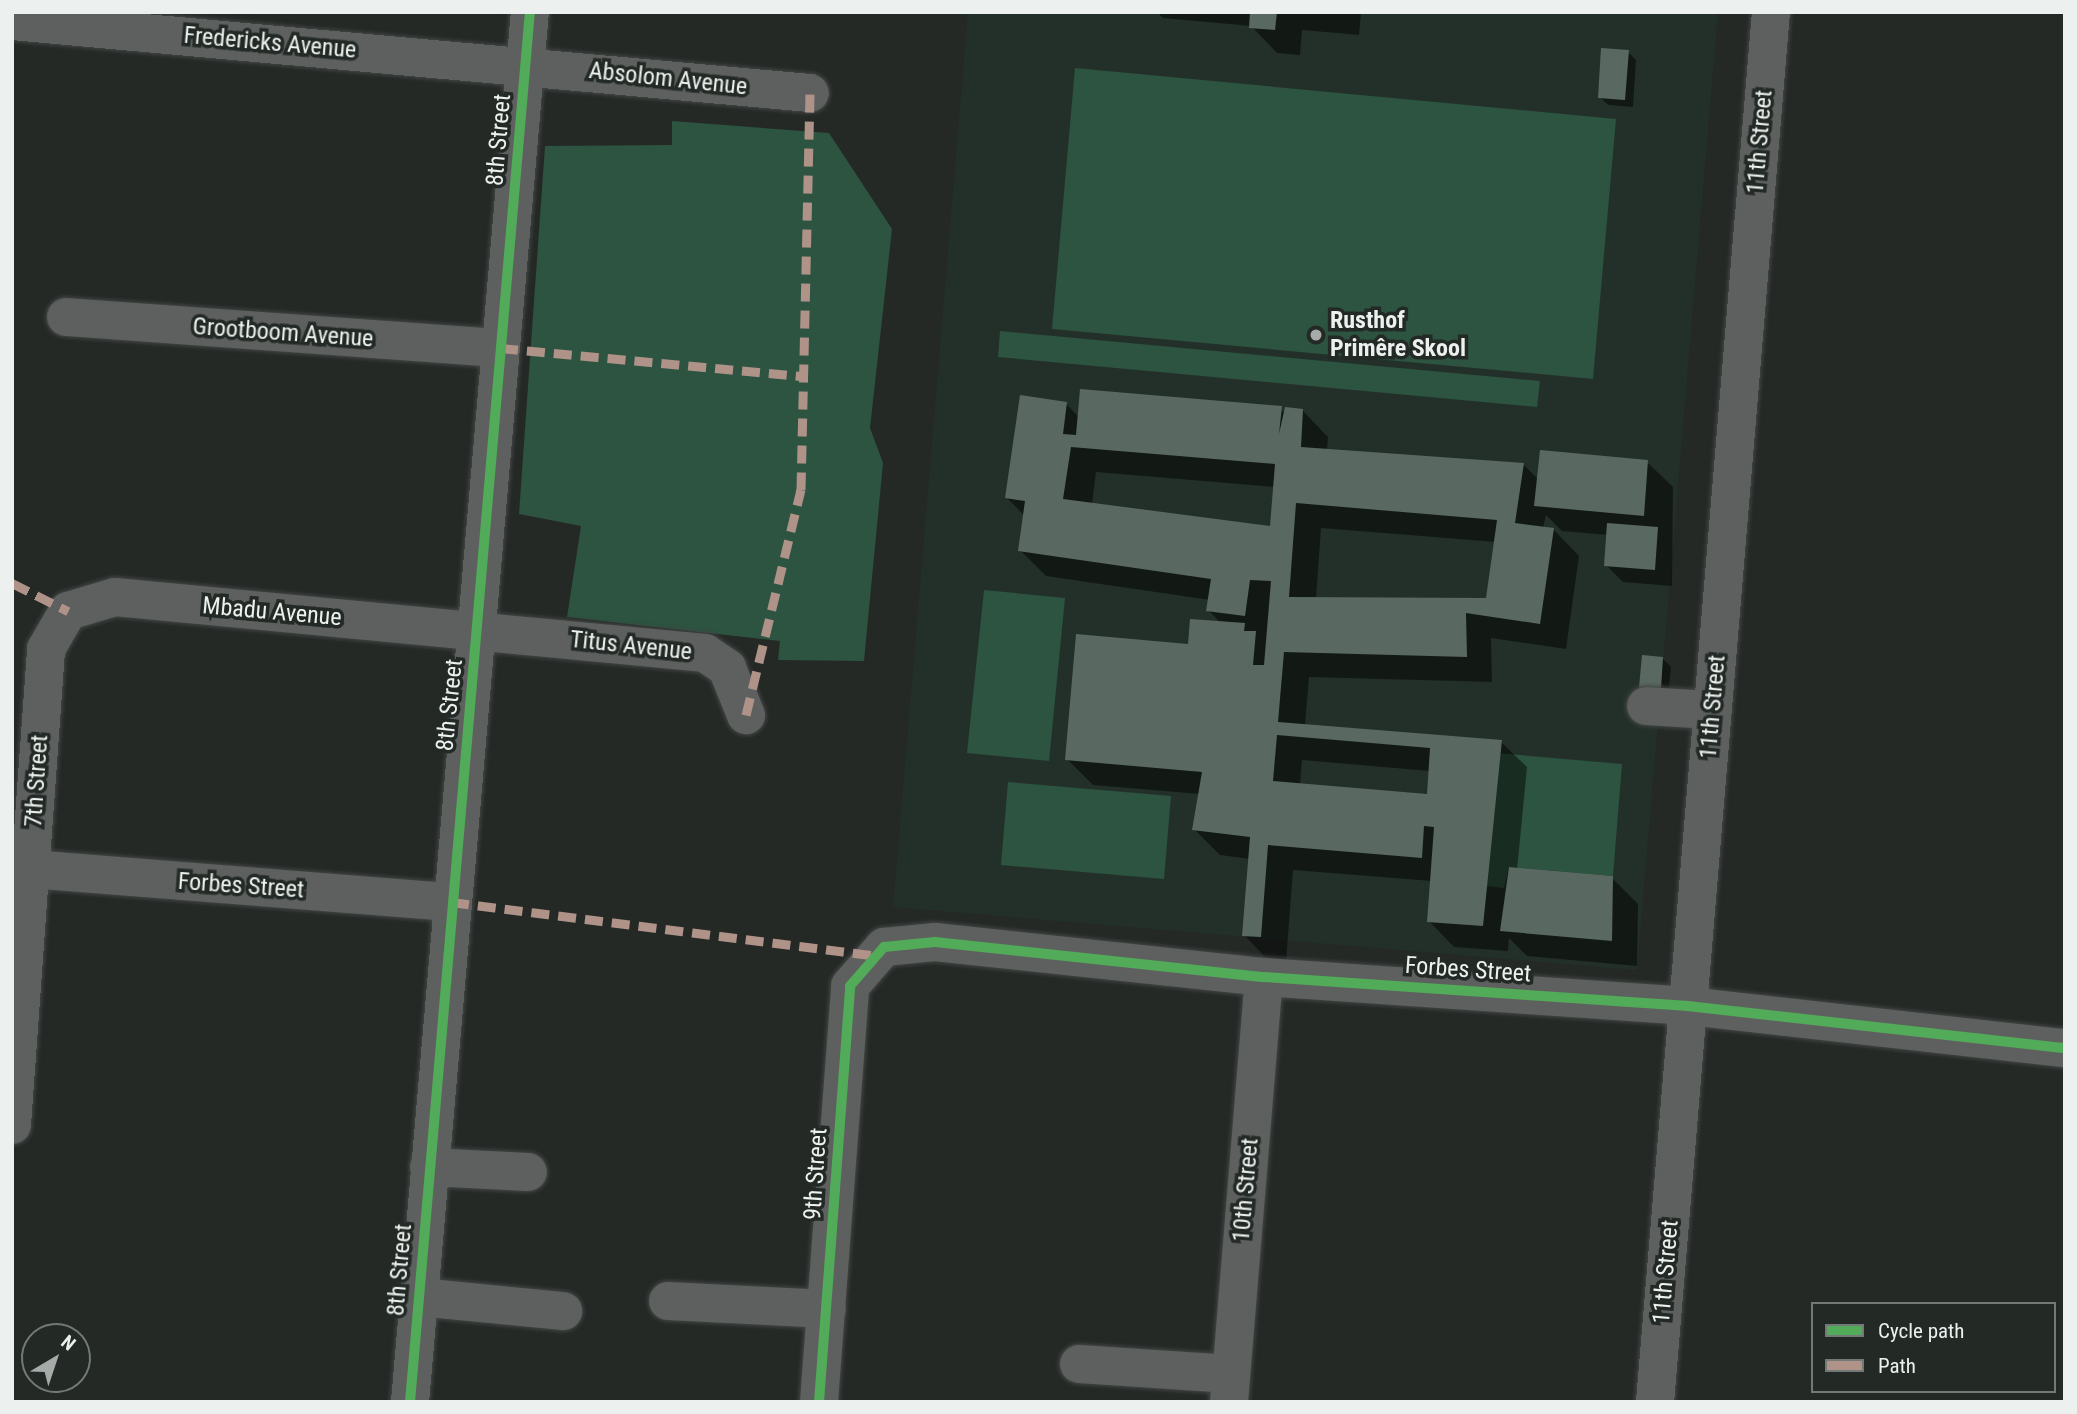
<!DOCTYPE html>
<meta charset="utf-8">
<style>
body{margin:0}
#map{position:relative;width:2077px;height:1414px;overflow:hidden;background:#242926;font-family:"Roboto Condensed",sans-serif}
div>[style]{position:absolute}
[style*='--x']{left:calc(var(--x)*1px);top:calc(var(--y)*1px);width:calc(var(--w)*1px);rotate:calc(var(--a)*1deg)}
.built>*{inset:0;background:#233029}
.green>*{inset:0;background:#2d5341}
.shadow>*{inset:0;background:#0007}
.building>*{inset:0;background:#596961}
.roads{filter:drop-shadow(0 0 2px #424644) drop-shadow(0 0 2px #424644)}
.minor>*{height:38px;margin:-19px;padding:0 19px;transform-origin:19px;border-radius:19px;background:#5e605f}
.quiet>*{height:9px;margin-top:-4.5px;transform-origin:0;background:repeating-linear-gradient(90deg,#af9288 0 18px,transparent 0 27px)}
.cycleway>*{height:10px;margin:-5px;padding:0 5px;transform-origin:5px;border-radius:5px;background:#51ab58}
.dots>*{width:19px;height:19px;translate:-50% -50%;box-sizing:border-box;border:4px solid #232a26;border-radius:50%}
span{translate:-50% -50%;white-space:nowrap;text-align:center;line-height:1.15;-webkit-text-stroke:7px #232a26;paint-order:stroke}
.street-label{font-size:24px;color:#ecf0ee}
.poi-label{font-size:24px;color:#ecf0ee;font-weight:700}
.left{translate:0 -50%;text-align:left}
.frame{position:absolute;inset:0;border:14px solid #ecf0ee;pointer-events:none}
.legend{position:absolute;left:1811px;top:1302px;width:245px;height:91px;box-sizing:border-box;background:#232a26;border:2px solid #737976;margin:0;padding:9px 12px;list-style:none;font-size:21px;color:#ecf0ee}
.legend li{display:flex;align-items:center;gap:14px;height:35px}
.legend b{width:35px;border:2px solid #737976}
.north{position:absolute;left:21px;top:1323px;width:70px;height:70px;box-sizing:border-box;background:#232a26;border:2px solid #737976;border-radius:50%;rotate:39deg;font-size:19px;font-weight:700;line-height:28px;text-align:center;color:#ecf0ee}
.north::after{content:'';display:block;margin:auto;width:24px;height:32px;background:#a6aaa8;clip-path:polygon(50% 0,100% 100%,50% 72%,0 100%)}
</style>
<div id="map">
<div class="built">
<i style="clip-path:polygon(968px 12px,1718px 12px,1637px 970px,893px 907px)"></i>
</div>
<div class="green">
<i style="clip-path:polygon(1075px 68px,1616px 119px,1593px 379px,1052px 329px)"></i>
<i style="clip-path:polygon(672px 121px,829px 133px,892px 229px,870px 428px,883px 463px,864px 661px,778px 660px,780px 641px,567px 617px,581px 526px,519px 514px,545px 146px,672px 145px)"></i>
<i style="clip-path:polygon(1000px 331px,1540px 381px,1537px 407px,998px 357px)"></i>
<i style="clip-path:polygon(984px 590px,1065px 598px,1049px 761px,967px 753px)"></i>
<i style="clip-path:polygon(1496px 753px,1622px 764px,1613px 876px,1509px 867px,1504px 888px,1486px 886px)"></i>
<i style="clip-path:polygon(1008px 782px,1171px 796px,1164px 879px,1001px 865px)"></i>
</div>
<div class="shadow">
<i style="clip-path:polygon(1157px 12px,1361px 12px,1359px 35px,1302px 30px,1300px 55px,1277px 53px,1251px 26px,1163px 18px)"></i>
<i style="clip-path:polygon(1628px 52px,1636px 60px,1633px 107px,1608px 105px,1600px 97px)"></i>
<i style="clip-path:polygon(evenodd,1066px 404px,1079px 417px,1303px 411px,1328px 437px,1327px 451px,1524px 465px,1539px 480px,1647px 462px,1673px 487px,1672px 586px,1623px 582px,1606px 565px,1608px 535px,1562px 531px,1546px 515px,1543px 528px,1554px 530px,1579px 556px,1566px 649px,1491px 638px,1492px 682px,1309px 677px,1305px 725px,1501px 742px,1527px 767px,1517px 870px,1612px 878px,1638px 904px,1637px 966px,1527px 956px,1509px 938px,1508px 951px,1454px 947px,1429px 921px,1432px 881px,1293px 870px,1286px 962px,1269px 961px,1244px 935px,1250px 859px,1220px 855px,1194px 829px,1200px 794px,1093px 785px,1067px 759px,1221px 623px,1208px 610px,1210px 600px,1046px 576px,1020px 550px,1025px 516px,1007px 498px,1066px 404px,1096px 472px,1275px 487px,1272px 528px,1092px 504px,1096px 472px,1066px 404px,1321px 528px,1496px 542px,1487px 599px,1316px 599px,1321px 528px,1066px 404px,1302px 760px,1430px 771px,1428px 796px,1300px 785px,1302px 760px)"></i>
<i style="clip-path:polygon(1663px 659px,1671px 667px,1668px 697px,1649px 695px,1641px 687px)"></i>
</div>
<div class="building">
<i style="clip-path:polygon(1250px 12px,1277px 12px,1275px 30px,1249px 28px)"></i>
<i style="clip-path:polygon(1601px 48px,1629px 50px,1625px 100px,1598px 98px)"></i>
<i style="clip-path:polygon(evenodd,1080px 389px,1282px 406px,1279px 434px,1285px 407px,1303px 409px,1301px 447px,1524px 463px,1515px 523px,1554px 528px,1540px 624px,1466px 613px,1467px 657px,1284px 652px,1278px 722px,1502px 740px,1483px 926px,1427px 922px,1434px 827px,1424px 826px,1422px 858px,1268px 845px,1261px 937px,1242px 936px,1250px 837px,1192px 830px,1202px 772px,1065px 760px,1076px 634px,1188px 644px,1190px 619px,1245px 623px,1244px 631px,1256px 631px,1253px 665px,1264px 665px,1271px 581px,1250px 580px,1245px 616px,1206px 611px,1211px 579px,1018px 551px,1025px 501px,1005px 498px,1020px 395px,1067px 402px,1063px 434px,1076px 435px,1080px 389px,1071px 447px,1275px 464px,1270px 526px,1063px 499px,1071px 447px,1080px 389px,1296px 503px,1497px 520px,1486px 598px,1289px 597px,1296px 503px,1080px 389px,1277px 735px,1430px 748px,1427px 794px,1273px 781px,1277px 735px)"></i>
<i style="clip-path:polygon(1540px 450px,1648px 460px,1644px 516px,1534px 506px)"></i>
<i style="clip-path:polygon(1607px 523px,1658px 527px,1655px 570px,1604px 566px)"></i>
<i style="clip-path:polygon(1642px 655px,1663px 657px,1661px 689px,1639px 687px)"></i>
<i style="clip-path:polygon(1509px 867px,1613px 876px,1612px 941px,1500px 931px)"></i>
</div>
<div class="roads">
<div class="minor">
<i style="--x:12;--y:21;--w:801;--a:5.16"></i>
<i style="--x:66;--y:317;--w:435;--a:4.1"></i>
<i style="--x:1646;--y:706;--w:66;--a:3.5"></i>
<i style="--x:30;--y:869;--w:422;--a:4.5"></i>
<i style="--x:12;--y:1125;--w:477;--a:-85.9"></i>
<i style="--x:46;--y:649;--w:44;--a:-59.9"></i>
<i style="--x:68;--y:611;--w:49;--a:-16.6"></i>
<i style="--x:115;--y:597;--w:593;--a:5.42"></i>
<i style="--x:705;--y:653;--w:27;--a:34"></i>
<i style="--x:727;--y:668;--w:51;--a:68"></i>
<i style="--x:429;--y:1167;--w:99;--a:2.9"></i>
<i style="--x:419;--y:1297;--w:145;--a:5.6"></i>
<i style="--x:668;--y:1301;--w:159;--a:2.9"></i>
<i style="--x:1079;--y:1364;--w:152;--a:3.8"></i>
<i style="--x:410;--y:1402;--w:1395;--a:-85.07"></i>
<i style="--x:819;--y:1402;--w:417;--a:-85.7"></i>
<i style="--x:850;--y:986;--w:52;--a:-48.9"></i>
<i style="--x:884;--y:947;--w:51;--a:-5.6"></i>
<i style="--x:935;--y:942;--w:331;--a:6.1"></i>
<i style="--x:1264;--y:977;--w:425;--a:3.9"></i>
<i style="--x:1688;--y:1006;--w:379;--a:6.4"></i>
<i style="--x:1229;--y:1402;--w:426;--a:-85.3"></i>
<i style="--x:1655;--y:1402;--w:1395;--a:-85.23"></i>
</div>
</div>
<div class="quiet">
<i style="--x:500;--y:348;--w:305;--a:5.3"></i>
<i style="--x:12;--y:583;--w:63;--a:26.6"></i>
<i style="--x:746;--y:715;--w:232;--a:-76.3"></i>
<i style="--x:801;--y:490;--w:397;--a:-88.7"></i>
<i style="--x:451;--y:902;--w:423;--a:7.2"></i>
</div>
<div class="cycleway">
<i style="--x:410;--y:1402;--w:1395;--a:-85.07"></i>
<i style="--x:819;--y:1402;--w:417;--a:-85.7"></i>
<i style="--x:850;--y:986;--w:52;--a:-48.9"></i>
<i style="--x:884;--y:947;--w:51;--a:-5.6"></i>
<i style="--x:935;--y:942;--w:331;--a:6.1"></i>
<i style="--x:1264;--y:977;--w:425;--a:3.9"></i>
<i style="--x:1688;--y:1006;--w:379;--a:6.4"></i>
</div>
<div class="dots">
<i style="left:1316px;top:335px;background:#a6aaa8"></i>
</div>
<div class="street-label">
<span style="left:270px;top:43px;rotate:5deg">Fredericks Avenue</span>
<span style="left:668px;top:79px;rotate:6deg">Absolom Avenue</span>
<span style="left:499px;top:140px;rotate:-85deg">8th Street</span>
<span style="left:1760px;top:142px;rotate:-85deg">11th Street</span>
<span style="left:283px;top:333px;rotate:4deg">Grootboom Avenue</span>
<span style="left:272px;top:612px;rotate:5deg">Mbadu Avenue</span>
<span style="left:631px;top:646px;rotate:6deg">Titus Avenue</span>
<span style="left:450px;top:705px;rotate:-84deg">8th Street</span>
<span style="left:1713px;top:707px;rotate:-85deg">11th Street</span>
<span style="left:37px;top:781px;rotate:-86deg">7th Street</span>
<span style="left:241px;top:886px;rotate:4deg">Forbes Street</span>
<span style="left:1468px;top:970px;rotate:4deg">Forbes Street</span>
<span style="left:816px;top:1174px;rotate:-86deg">9th Street</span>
<span style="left:1246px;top:1190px;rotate:-85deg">10th Street</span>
<span style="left:400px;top:1270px;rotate:-85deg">8th Street</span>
<span style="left:1666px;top:1272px;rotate:-85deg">11th Street</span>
</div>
<div class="poi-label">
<span class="left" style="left:1330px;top:335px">Rusthof<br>Primêre Skool</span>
</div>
<div class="frame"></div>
<ul class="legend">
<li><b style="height:9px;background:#51ab58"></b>Cycle path</li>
<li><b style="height:9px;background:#af9288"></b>Path</li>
</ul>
<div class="north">N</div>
</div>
